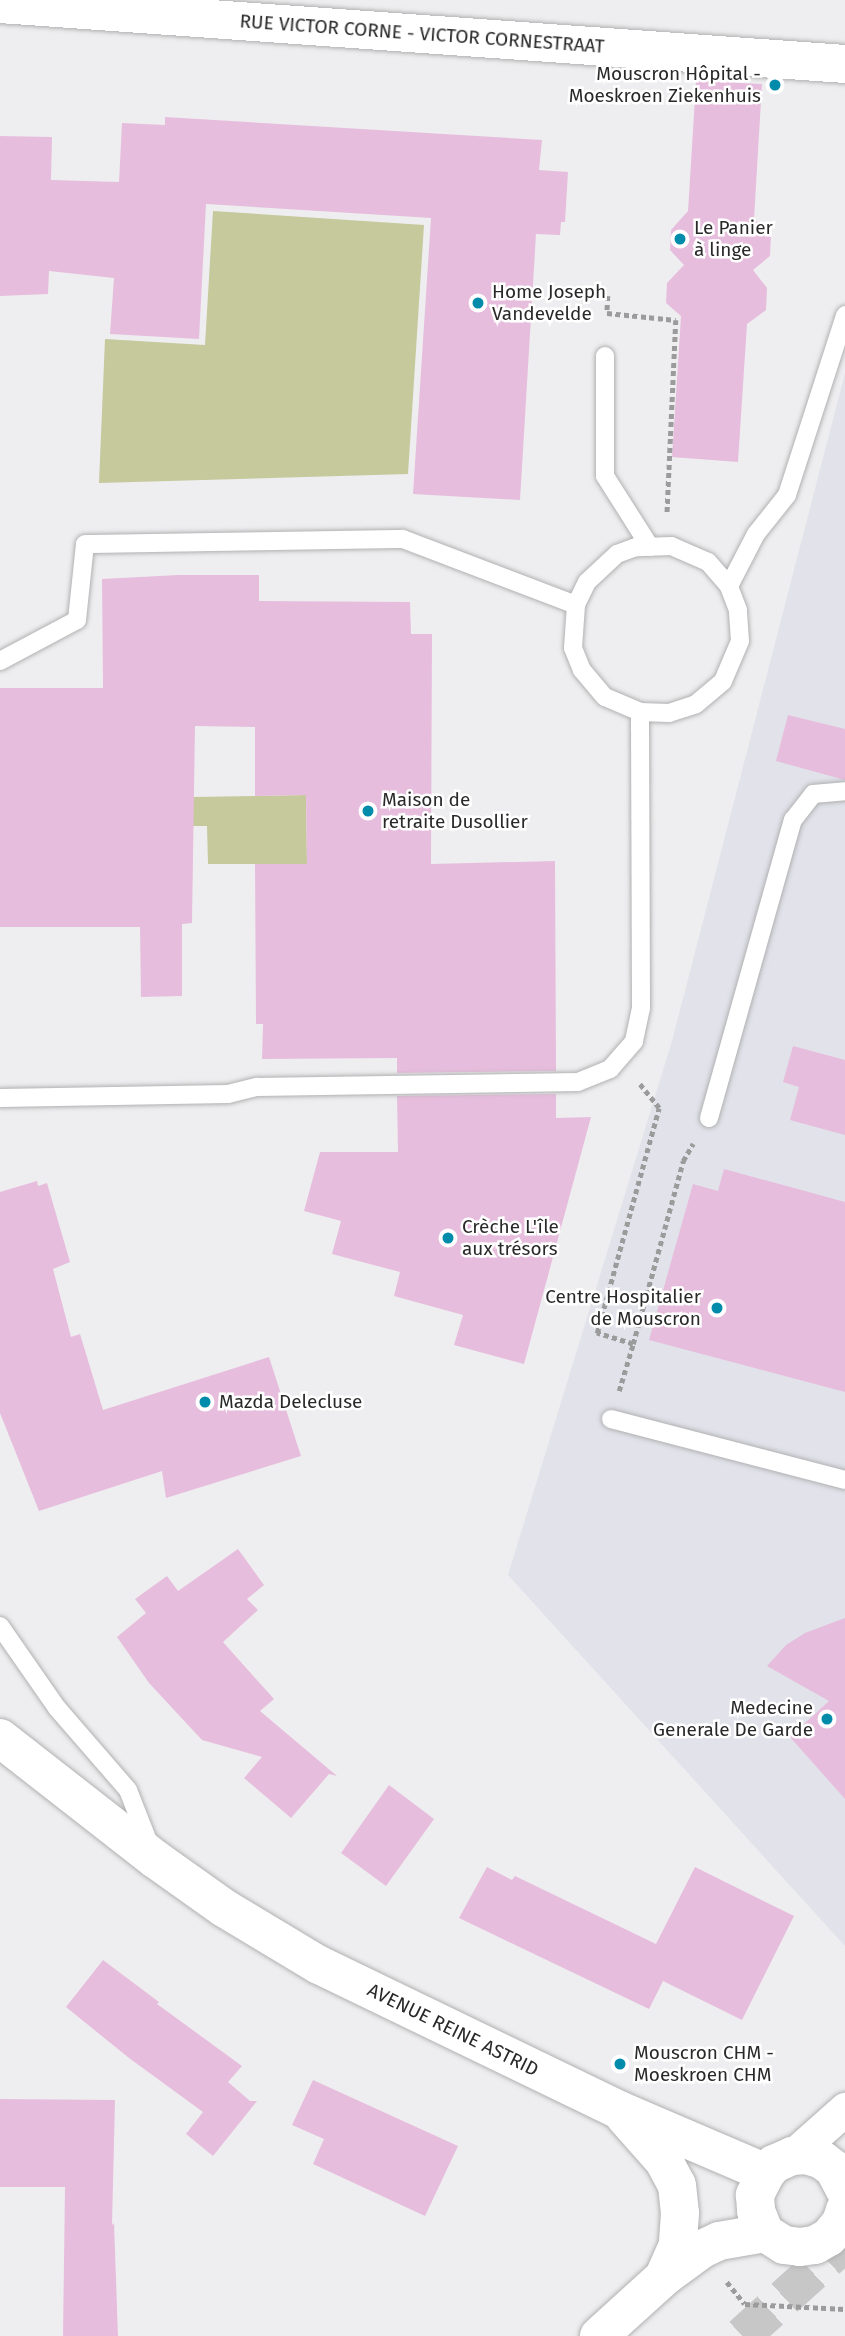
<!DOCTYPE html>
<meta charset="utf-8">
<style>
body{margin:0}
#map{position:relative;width:845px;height:2336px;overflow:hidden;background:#eeeef0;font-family:"Fira Sans",sans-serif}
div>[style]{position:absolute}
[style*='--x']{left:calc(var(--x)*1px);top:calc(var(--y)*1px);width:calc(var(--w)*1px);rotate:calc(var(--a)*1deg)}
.built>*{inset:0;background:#e1e2ea}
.green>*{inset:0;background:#c5c99c}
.building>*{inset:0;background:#e7bddd}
.trunk-tunnel>*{height:38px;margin-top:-19px;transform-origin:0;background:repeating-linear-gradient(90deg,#c7c7c8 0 38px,transparent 0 57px)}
.path>*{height:4.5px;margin-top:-2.25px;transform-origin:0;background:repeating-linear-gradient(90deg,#9b9b9c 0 5px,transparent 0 8.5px)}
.roads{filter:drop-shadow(0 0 2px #b1b1b2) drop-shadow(0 0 2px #b1b1b2)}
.service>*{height:18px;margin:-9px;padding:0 9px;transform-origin:9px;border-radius:9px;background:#fff}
.minor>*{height:33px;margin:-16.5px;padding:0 16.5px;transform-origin:16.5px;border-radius:16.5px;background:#fff}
.tertiary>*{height:38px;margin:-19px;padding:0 19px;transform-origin:19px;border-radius:19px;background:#fff}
.secondary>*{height:38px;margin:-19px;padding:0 19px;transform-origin:19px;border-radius:19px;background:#fff}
.dots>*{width:19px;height:19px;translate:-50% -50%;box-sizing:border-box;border:4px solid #fff;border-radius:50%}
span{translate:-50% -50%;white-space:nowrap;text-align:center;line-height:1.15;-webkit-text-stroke:5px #fff;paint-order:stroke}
.street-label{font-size:19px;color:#292929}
.poi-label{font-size:19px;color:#292929}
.right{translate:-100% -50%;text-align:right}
.left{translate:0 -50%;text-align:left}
</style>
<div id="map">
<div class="built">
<i style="clip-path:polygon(845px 373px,845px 1946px,508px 1575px,672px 1041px)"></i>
</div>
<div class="green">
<i style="clip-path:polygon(213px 211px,424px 225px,408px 474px,99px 483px,105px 339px,205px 345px)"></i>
<i style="clip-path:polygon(306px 795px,307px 864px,208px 864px,207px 826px,191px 826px,192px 797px)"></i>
</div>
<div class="building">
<i style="clip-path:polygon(696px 81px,762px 84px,754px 219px,771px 234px,770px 256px,753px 270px,767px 288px,766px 310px,747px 324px,738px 462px,672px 457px,681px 316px,666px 303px,667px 283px,684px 265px,670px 250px,671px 230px,688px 211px)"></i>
<i style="clip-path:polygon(165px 117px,542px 140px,539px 170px,568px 172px,565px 222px,561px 222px,560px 235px,536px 234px,520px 500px,413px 494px,431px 218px,206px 204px,199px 339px,110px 334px,114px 278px,49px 271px,48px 294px,0 296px,0 136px,52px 137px,51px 180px,119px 182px,122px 123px,165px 125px)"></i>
<i style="clip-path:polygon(178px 575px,259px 575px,259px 601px,410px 602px,411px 634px,432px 634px,431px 864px,555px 861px,556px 1071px,397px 1073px,397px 1058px,262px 1059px,263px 1024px,256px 1024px,255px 864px,307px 864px,306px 795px,255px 796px,255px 727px,195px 726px,192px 923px,182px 924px,182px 996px,141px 997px,140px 927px,0 927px,0 688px,103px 688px,102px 579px)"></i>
<i style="clip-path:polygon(788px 715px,845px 729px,845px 780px,776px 761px)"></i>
<i style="clip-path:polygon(793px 1046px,845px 1060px,845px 1135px,790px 1120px,799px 1087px,783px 1082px)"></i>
<i style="clip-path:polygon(556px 1094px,556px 1118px,591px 1117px,524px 1364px,454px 1345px,463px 1315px,394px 1296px,400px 1272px,332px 1254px,341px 1221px,304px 1211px,320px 1152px,398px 1152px,397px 1096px)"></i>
<i style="clip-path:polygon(724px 1169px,845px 1202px,845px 1392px,649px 1340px,693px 1184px,718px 1191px)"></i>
<i style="clip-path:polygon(37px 1181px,38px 1186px,47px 1183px,70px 1262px,53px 1269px,71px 1337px,80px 1334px,103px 1410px,269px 1357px,301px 1456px,166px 1498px,162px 1471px,39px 1511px,0 1413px,0 1192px)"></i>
<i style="clip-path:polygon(238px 1549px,264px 1585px,247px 1599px,258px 1610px,223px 1642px,274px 1699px,260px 1711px,337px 1776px,329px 1774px,291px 1818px,244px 1778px,262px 1757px,202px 1740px,149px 1683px,117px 1637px,146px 1613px,135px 1599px,167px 1576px,178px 1591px)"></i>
<i style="clip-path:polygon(845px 1618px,845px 1799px,790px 1737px,829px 1701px,767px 1666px,786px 1645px,805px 1633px)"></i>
<i style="clip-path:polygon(389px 1785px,434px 1819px,386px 1886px,341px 1853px)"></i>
<i style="clip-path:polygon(487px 1867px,512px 1880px,515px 1876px,656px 1944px,695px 1867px,794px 1916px,742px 2020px,663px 1981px,649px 2009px,459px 1918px)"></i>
<i style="clip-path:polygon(103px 1960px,159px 2002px,157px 2004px,242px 2066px,228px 2082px,250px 2101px,257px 2101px,213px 2156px,186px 2134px,203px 2112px,129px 2058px,66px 2007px)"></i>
<i style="clip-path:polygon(313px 2080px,458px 2146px,425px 2216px,313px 2164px,324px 2139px,292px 2125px)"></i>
<i style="clip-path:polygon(0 2099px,115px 2100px,112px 2225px,114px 2223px,118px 2336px,63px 2336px,65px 2187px,0 2187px)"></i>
</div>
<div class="trunk-tunnel">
<i style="--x:742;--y:2336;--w:139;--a:-42.1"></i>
</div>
<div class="path">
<i style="--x:608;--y:296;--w:17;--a:93"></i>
<i style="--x:607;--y:313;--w:69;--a:5.8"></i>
<i style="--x:676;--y:320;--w:195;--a:92.6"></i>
<i style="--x:633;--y:1344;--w:190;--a:-74.7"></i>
<i style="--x:683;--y:1161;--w:20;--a:-60"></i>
<i style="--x:619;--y:1391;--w:49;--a:-73.4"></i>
<i style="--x:633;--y:1344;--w:38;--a:-163"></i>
<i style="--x:597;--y:1333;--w:233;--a:-74.6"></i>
<i style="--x:659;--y:1108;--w:32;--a:-129"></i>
<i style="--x:727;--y:2282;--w:28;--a:51"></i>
<i style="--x:745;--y:2304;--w:100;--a:2.9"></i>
</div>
<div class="roads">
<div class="service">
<i style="--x:605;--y:356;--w:120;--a:90"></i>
<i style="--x:605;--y:476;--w:84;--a:57.6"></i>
<i style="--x:729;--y:586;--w:32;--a:-131"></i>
<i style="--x:708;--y:562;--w:40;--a:-156.6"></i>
<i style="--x:671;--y:546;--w:35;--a:178"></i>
<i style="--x:636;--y:547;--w:20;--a:160"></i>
<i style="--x:617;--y:554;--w:41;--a:137"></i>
<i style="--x:587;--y:582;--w:25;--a:116"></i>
<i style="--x:576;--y:605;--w:43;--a:94"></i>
<i style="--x:573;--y:648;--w:24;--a:68"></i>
<i style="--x:582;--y:670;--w:35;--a:50"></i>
<i style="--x:605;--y:697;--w:38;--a:23"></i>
<i style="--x:640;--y:712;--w:29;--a:2"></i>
<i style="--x:669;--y:713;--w:28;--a:-18"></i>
<i style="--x:696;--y:704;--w:35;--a:-40"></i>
<i style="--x:723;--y:681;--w:43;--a:-67"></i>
<i style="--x:740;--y:641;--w:31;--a:-94"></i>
<i style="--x:738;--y:610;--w:26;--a:-111"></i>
<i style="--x:729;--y:586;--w:59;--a:-62.6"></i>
<i style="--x:756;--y:534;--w:50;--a:-51.5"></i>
<i style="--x:787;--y:495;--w:189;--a:-72.1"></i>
<i style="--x:0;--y:661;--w:87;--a:-28"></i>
<i style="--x:77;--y:620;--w:76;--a:-84"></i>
<i style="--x:85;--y:544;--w:318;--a:-0.9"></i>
<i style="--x:403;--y:539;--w:185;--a:20.9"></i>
<i style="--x:0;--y:1098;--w:228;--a:-1"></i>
<i style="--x:228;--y:1094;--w:30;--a:-14"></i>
<i style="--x:257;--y:1087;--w:321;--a:-0.9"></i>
<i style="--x:578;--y:1082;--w:35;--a:-22"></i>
<i style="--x:610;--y:1069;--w:37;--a:-49"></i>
<i style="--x:634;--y:1041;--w:34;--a:-78"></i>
<i style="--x:641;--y:1008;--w:296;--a:-90.2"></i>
<i style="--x:709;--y:1118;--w:310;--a:-74.3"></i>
<i style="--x:793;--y:820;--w:33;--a:-52"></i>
<i style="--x:813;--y:794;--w:32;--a:-5"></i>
<i style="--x:611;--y:1419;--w:242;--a:14.6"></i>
<i style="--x:0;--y:1626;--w:100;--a:55.2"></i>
<i style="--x:57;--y:1708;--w:108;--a:49.1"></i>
<i style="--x:128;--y:1790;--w:60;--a:68.6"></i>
</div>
<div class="minor">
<i style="--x:792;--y:2156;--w:71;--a:-41.6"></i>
</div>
<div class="tertiary">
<i style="--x:0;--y:4;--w:847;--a:4.06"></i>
</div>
<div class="secondary">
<i style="--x:0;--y:1738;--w:197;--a:38"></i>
<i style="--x:155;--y:1859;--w:85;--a:35.4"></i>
<i style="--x:224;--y:1908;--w:111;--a:31"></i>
<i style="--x:319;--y:1965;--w:333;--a:25.8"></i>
<i style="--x:619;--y:2110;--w:160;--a:23.2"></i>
<i style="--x:625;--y:2117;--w:59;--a:48.4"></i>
<i style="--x:664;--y:2161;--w:27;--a:62"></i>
<i style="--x:677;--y:2185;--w:28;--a:84"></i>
<i style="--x:680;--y:2213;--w:32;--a:94"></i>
<i style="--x:678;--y:2245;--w:35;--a:114"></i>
<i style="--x:845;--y:2190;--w:24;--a:-118"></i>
<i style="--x:834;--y:2169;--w:15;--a:-143"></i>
<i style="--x:822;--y:2160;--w:16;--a:-162"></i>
<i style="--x:807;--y:2155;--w:15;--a:176"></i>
<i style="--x:792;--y:2156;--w:20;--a:156"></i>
<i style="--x:774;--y:2164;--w:12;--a:132"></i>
<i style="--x:766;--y:2173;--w:25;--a:117"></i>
<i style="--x:755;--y:2195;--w:16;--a:86"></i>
<i style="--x:756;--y:2211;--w:24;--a:68"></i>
<i style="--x:765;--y:2233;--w:22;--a:32"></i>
<i style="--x:784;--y:2245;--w:16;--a:7"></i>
<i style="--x:800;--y:2247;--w:15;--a:-8"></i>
<i style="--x:815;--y:2245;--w:16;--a:-30"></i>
<i style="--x:829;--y:2237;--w:19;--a:-51"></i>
<i style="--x:841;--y:2222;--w:13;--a:-72"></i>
<i style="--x:599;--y:2336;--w:88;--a:-42.2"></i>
<i style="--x:664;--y:2277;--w:47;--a:-36.4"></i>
<i style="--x:702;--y:2249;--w:19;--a:-25"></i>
<i style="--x:719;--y:2241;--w:47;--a:-9.9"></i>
</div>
</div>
<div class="dots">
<i style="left:775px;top:85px;background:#008baa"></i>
<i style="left:680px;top:239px;background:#008baa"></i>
<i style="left:478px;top:303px;background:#008baa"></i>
<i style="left:368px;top:811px;background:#008baa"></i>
<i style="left:448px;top:1238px;background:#008baa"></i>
<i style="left:717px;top:1308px;background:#008baa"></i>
<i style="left:205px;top:1402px;background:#008baa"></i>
<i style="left:827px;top:1719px;background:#008baa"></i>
<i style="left:620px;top:2064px;background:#008baa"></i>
</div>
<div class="street-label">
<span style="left:422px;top:34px;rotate:4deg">RUE VICTOR CORNE - VICTOR CORNESTRAAT</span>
<span style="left:453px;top:2030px;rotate:26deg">AVENUE REINE ASTRID</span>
</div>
<div class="poi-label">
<span class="right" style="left:761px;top:85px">Mouscron Hôpital -<br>Moeskroen Ziekenhuis</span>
<span class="left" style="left:694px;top:239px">Le Panier<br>à linge</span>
<span class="left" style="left:492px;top:303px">Home Joseph<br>Vandevelde</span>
<span class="left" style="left:382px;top:811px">Maison de<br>retraite Dusollier</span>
<span class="left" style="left:462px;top:1238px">Crèche L'île<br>aux trésors</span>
<span class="right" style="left:701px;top:1308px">Centre Hospitalier<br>de Mouscron</span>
<span class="left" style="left:219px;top:1402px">Mazda Delecluse</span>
<span class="right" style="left:813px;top:1719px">Medecine<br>Generale De Garde</span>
<span class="left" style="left:634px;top:2064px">Mouscron CHM -<br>Moeskroen CHM</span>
</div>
</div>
